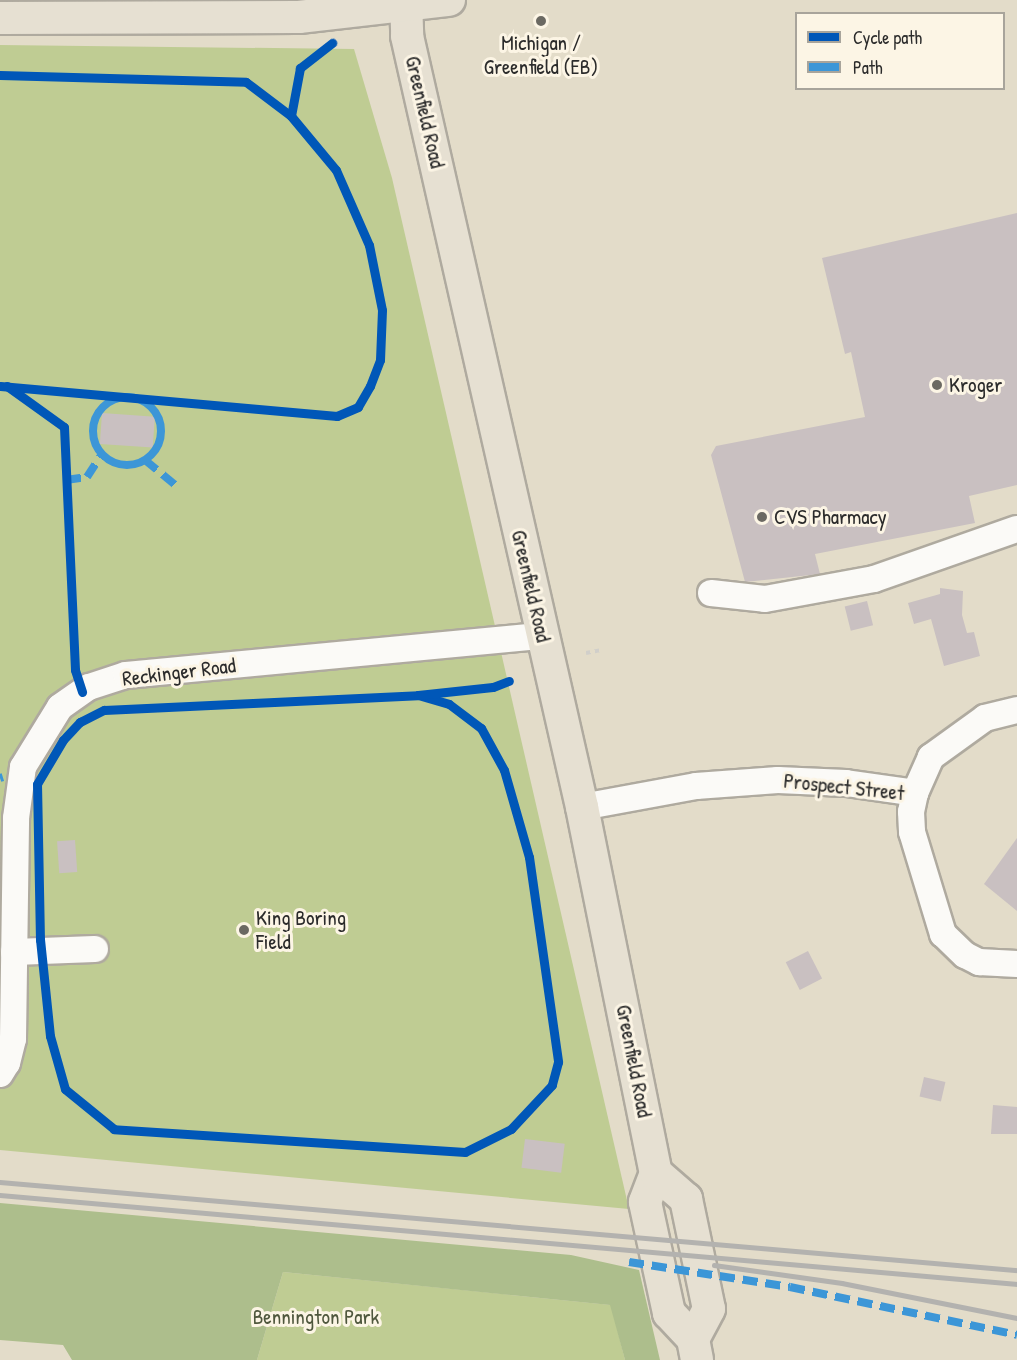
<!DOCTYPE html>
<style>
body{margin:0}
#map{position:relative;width:1017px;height:1360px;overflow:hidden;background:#e3dcc9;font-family:"Patrick Hand",sans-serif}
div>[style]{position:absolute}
.green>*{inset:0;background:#bfcc93}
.forest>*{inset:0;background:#adbe8c}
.building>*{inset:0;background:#c9c0c1;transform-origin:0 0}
.path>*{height:4px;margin-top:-2px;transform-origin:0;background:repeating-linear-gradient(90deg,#d1cfca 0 4.5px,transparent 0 9px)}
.roads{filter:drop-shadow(2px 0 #afaa9f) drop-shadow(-2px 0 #afaa9f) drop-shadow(0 2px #afaa9f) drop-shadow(0 -2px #afaa9f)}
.minor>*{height:26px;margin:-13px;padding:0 13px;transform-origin:13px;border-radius:13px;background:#fbfaf7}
.major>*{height:32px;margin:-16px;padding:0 16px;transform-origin:16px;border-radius:16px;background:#e6e0d2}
.rail>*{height:4.5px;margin:-2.25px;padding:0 2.25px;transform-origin:2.25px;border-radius:2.25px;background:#b3b2af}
.quiet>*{height:8px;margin-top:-4px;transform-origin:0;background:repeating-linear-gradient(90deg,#3c96d7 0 15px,transparent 0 23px)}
.quiet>.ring{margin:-4px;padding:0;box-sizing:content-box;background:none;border:8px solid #3c96d7;border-radius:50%}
.cycleway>*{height:9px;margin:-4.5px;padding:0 4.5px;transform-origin:4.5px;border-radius:4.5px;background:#0057b8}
.dots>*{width:16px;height:16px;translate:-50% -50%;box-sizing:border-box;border:3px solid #fcf5e5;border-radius:50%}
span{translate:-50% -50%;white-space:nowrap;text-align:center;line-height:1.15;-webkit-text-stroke:6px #fcf5e5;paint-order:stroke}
.poi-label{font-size:21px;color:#2b2b2b}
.left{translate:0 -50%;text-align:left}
.street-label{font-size:21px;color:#2b2b2b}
.park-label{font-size:21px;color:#4f573d}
.legend{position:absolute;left:795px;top:12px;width:210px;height:78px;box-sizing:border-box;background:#fcf5e5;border:2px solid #a8a49b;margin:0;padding:8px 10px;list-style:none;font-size:18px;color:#2b2b2b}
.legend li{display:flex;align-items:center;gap:12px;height:30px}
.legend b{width:30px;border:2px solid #a8a49b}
</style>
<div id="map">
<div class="green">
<i style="clip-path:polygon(0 45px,354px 49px,392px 178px,629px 1209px,0 1150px)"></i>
<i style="clip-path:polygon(283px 1272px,611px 1305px,625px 1360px,257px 1360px)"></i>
</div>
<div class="forest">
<i style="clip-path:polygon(0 1203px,571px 1255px,639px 1270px,660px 1360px,625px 1360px,610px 1305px,283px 1272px,257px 1360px,72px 1360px,63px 1345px,0 1340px)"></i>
</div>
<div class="building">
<i style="clip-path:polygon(1017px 213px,1017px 485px,969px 496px,975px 523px,815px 554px,820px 574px,745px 582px,711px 455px,716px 446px,865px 417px,851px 352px,845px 354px,822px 258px)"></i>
<i style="left:102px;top:413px;width:53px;height:31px;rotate:4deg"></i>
<i style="clip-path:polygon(940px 588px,963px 591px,962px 615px,967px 633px,974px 632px,980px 656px,944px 666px,931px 619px,914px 624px,908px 603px,940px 594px)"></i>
<i style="left:867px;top:601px;width:25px;height:23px;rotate:76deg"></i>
<i style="clip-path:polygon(1017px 838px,1017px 911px,984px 884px)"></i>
<i style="left:75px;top:840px;width:32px;height:18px;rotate:86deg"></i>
<i style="left:808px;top:951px;width:31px;height:25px;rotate:63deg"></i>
<i style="left:924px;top:1077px;width:22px;height:20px;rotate:13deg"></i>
<i style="clip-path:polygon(993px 1105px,1017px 1107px,1017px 1134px,991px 1134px)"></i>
<i style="left:525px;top:1139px;width:40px;height:29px;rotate:7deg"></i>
</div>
<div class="path">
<i style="left:586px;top:653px;width:15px;rotate:-11deg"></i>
</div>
<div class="roads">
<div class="minor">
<i style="left:711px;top:593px;width:54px;rotate:6.3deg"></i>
<i style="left:765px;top:599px;width:111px;rotate:-10.4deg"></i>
<i style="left:874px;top:579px;width:151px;rotate:-19.3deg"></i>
<i style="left:1017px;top:710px;width:33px;rotate:166deg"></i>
<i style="left:985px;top:718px;width:67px;rotate:144.2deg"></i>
<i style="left:931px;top:757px;width:39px;rotate:114deg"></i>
<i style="left:915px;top:793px;width:19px;rotate:102deg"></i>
<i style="left:911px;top:812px;width:20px;rotate:87deg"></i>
<i style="left:912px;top:832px;width:107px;rotate:73.1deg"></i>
<i style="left:943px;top:934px;width:30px;rotate:44deg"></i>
<i style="left:965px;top:955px;width:16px;rotate:27deg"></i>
<i style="left:979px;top:962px;width:38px;rotate:3deg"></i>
<i style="left:582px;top:807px;width:116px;rotate:-10.4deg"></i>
<i style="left:696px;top:786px;width:82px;rotate:-4.2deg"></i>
<i style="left:778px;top:780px;width:68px;rotate:2.5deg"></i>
<i style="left:846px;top:783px;width:70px;rotate:8.2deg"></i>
<i style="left:14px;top:952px;width:81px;rotate:-2.1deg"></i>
<i style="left:0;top:1074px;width:13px;rotate:-58deg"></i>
<i style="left:7px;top:1063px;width:25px;rotate:-76deg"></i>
<i style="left:13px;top:1039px;width:221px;rotate:-89.2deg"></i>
<i style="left:16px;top:818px;width:51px;rotate:-82.2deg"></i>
<i style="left:23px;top:767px;width:70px;rotate:-58.3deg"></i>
<i style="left:60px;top:707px;width:35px;rotate:-35deg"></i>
<i style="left:89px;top:687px;width:39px;rotate:-18deg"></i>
<i style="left:126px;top:675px;width:418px;rotate:-5.4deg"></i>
</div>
<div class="major">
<i style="left:406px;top:0;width:36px;rotate:88deg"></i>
<i style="left:407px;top:36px;width:791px;rotate:77.21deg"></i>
<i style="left:582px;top:807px;width:373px;rotate:78.6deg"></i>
<i style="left:656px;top:1173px;width:31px;rotate:111deg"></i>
<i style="left:645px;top:1202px;width:114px;rotate:77.8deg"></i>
<i style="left:669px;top:1313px;width:35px;rotate:47deg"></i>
<i style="left:693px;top:1339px;width:21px;rotate:79deg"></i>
<i style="left:0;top:18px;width:299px;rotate:-0.2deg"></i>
<i style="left:299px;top:17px;width:151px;rotate:-6.5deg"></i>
<i style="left:656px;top:1173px;width:40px;rotate:41deg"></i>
<i style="left:686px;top:1199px;width:112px;rotate:78.2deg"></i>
<i style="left:709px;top:1309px;width:34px;rotate:118deg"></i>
</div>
</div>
<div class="rail">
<i style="left:0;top:1182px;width:1021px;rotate:4.95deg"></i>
<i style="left:0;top:1195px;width:1021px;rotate:5deg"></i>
<i style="left:714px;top:1265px;width:129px;rotate:8deg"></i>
<i style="left:842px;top:1283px;width:178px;rotate:11.3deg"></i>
</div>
<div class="quiet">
<i class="ring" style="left:93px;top:397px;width:60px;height:60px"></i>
<i style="left:145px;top:460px;width:44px;rotate:39.5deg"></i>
<i style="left:66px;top:480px;width:21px;rotate:-8deg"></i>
<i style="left:87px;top:477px;width:27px;rotate:-57deg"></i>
<i style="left:0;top:778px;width:3px;rotate:-18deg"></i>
<i style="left:629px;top:1262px;width:163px;rotate:8.8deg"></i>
<i style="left:790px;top:1287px;width:232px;rotate:11.9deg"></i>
</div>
<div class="cycleway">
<i style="left:0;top:75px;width:246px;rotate:1.6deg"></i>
<i style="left:246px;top:82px;width:56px;rotate:37.1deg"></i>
<i style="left:291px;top:116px;width:70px;rotate:50.2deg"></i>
<i style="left:336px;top:170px;width:82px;rotate:66.3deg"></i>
<i style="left:369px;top:245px;width:66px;rotate:78.7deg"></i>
<i style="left:382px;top:310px;width:50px;rotate:92.3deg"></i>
<i style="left:380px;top:360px;width:28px;rotate:111deg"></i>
<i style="left:370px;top:386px;width:24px;rotate:120deg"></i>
<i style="left:358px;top:407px;width:23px;rotate:157deg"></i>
<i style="left:337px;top:416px;width:338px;rotate:-174.9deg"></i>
<i style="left:291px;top:116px;width:49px;rotate:-79.4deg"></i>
<i style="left:300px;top:68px;width:41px;rotate:-38deg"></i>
<i style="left:7px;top:386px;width:70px;rotate:35.7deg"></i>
<i style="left:64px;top:427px;width:243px;rotate:87.4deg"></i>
<i style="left:75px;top:670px;width:23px;rotate:72deg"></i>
<i style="left:418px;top:695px;width:32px;rotate:16deg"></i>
<i style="left:449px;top:704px;width:40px;rotate:37deg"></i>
<i style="left:481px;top:728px;width:48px;rotate:61.3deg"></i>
<i style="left:504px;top:770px;width:91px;rotate:74deg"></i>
<i style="left:529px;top:857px;width:207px;rotate:81.9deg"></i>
<i style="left:558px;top:1062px;width:24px;rotate:105deg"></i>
<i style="left:552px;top:1085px;width:60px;rotate:133deg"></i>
<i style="left:511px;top:1129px;width:51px;rotate:153.4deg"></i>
<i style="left:465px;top:1152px;width:352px;rotate:-176.3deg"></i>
<i style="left:114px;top:1129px;width:63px;rotate:-140.8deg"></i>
<i style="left:65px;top:1089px;width:55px;rotate:-105.8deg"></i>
<i style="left:50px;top:1036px;width:97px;rotate:-95.9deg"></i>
<i style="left:40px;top:940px;width:156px;rotate:-91.1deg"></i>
<i style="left:37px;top:784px;width:51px;rotate:-59.4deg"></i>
<i style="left:63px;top:740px;width:25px;rotate:-47deg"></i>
<i style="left:80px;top:722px;width:27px;rotate:-27deg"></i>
<i style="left:104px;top:710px;width:314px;rotate:-2.7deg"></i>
<i style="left:418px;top:695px;width:75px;rotate:-6.1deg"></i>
<i style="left:493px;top:687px;width:17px;rotate:-21deg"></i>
</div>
<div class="dots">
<i style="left:541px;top:21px;background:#6b6962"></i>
<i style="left:937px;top:385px;background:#6b6962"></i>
<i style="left:762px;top:517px;background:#6b6962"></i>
<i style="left:244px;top:930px;background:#6b6962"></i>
</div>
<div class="poi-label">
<span style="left:541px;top:55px">Michigan /<br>Greenfield (EB)</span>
<span class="left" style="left:949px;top:385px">Kroger</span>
<span class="left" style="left:774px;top:517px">CVS Pharmacy</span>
<span class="left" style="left:256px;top:930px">King Boring<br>Field</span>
</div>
<div class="street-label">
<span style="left:425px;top:112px;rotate:77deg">Greenfield Road</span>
<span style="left:531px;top:586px;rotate:77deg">Greenfield Road</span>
<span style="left:179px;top:672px;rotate:-7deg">Reckinger Road</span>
<span style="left:844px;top:787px;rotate:6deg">Prospect Street</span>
<span style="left:634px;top:1061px;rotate:79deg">Greenfield Road</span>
</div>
<div class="park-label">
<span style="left:316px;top:1317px">Bennington Park</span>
</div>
<ul class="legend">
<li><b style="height:8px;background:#0057b8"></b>Cycle path</li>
<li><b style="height:8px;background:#3c96d7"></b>Path</li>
</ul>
</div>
